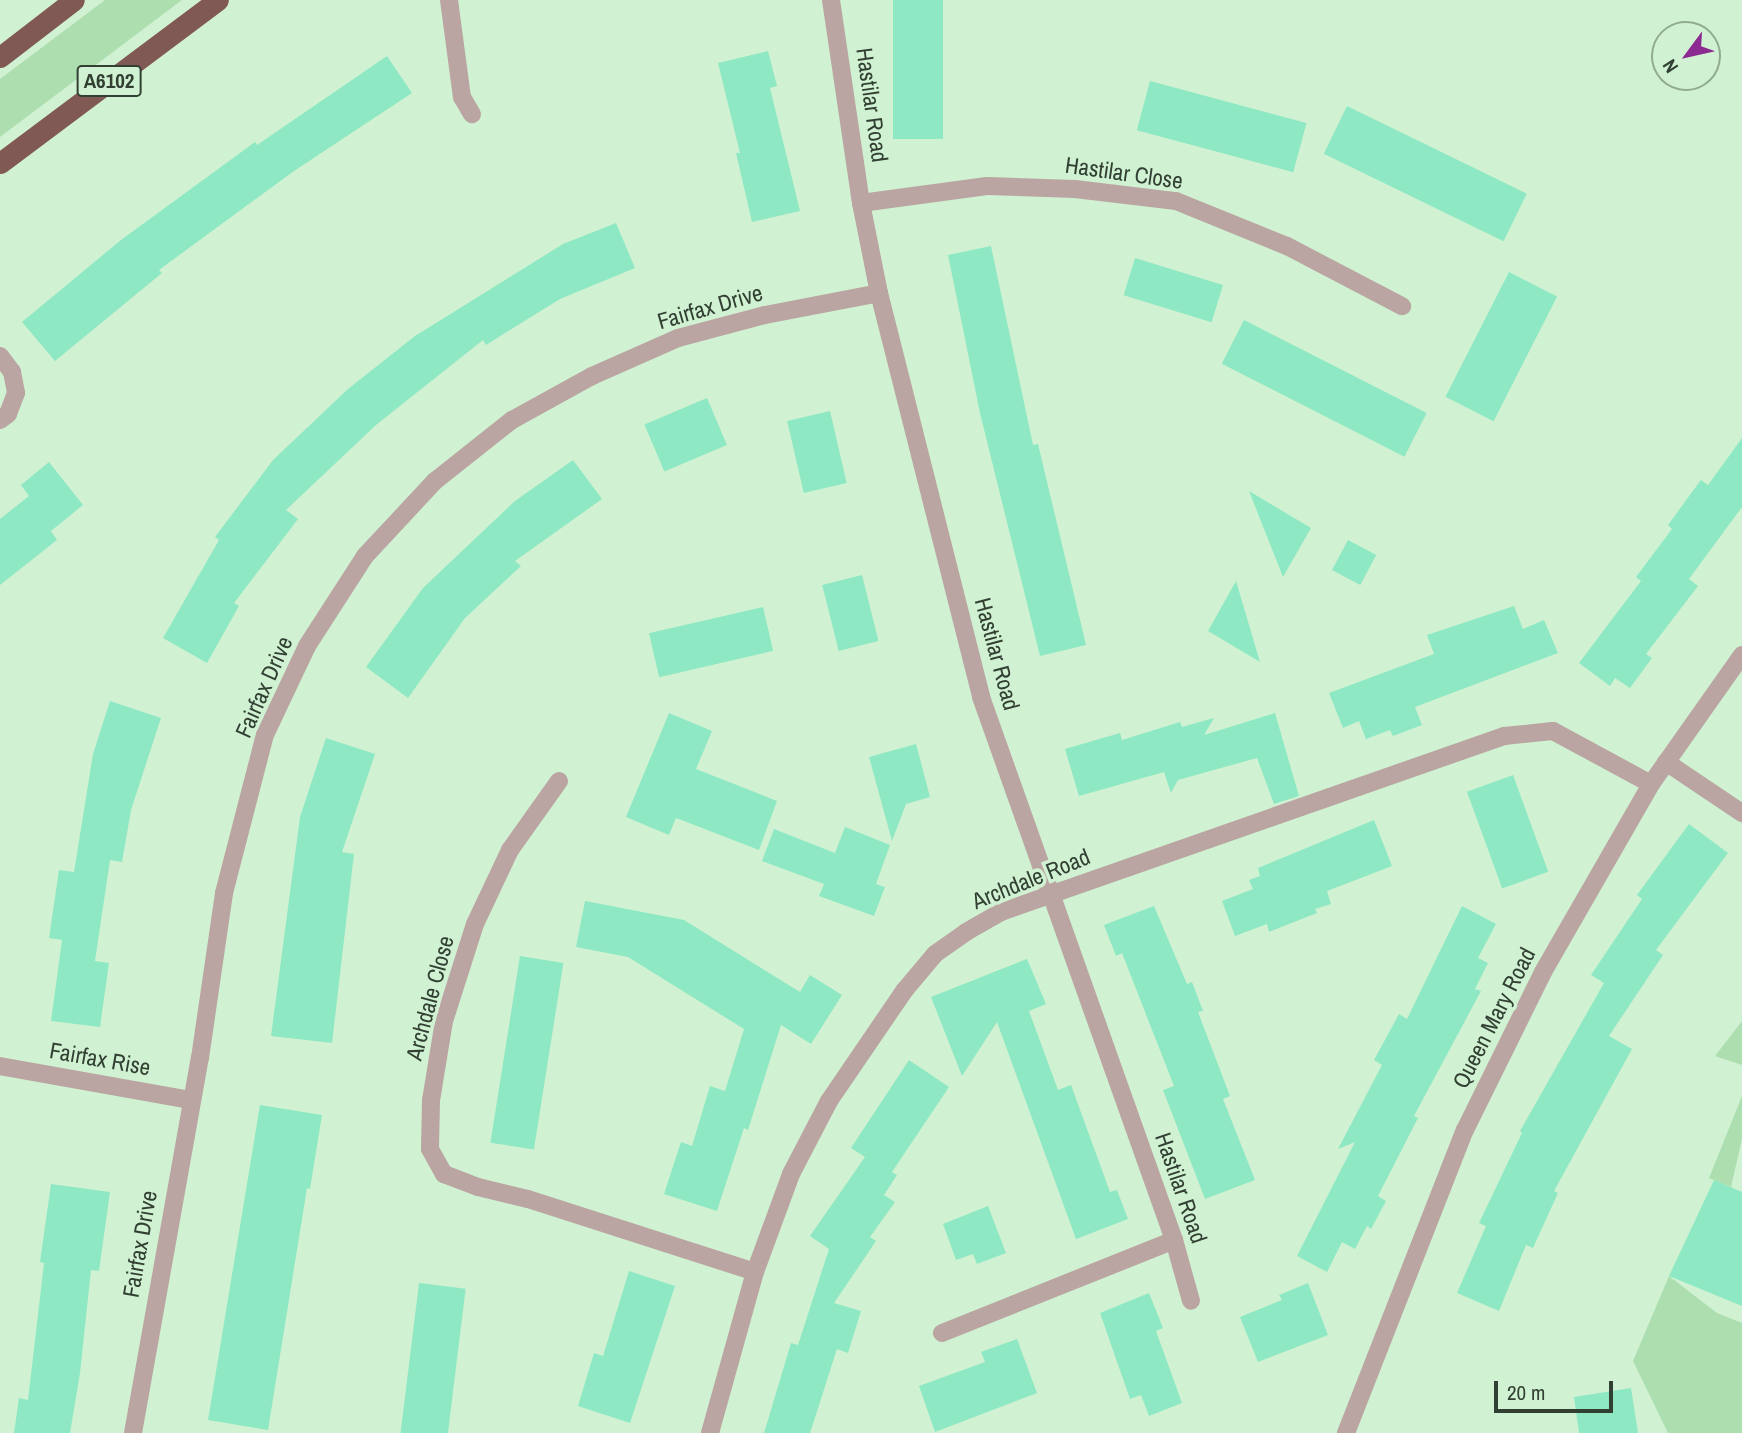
<!DOCTYPE html>
<style>
body{margin:0}
#map{position:relative;width:1742px;height:1433px;overflow:hidden;background:#d1f2d2;font-family:"Archivo Narrow",sans-serif}
div>[style]{position:absolute}
.green>*{inset:0;background:#acdeaf}
.building>*{inset:0;background:#8ee8c3;transform-origin:0 0}
.street>*{height:18px;margin:-9px;padding:0 9px;transform-origin:9px;border-radius:9px;background:#baa5a2}
.highway>*{height:21px;margin:-10.5px;padding:0 10.5px;transform-origin:10.5px;border-radius:10.5px;background:#815954}
span{translate:-50% -50%;white-space:nowrap;text-align:center;line-height:1.15;-webkit-text-stroke:7px #d1f2d2;paint-order:stroke}
.shield-label span{padding:2px 5px;background:#d1f2d2;border:2px solid;border-radius:5px;-webkit-text-stroke-width:0}
.shield-label{font-size:21px;color:#324033;font-weight:700}
.street-label{font-size:23px;color:#324033}
.north{position:absolute;left:1651px;top:21px;width:70px;height:70px;box-sizing:border-box;background:#d1f2d2;border:2px solid #91ab92;border-radius:50%;rotate:237deg;font-size:19px;font-weight:700;line-height:28px;text-align:center;color:#324033}
.north::after{content:'';display:block;margin:auto;width:24px;height:32px;background:#8d2a91;clip-path:polygon(50% 0,100% 100%,50% 72%,0 100%)}
.scale{position:absolute;left:1494px;top:1381px;width:119px;height:32px;box-sizing:border-box;border:4px solid #324033;border-top:0;padding-left:9px;font-size:21px;line-height:24px;white-space:nowrap;color:#324033;-webkit-text-stroke:5px #d1f2d2;paint-order:stroke}
</style>
<div id="map">
<div class="green">
<i style="clip-path:polygon(105px 0,182px 0,0 137px,0 79px)"></i>
<i style="clip-path:polygon(1742px 1021px,1742px 1065px,1715px 1056px)"></i>
<i style="clip-path:polygon(1742px 1096px,1742px 1139px,1731px 1187px,1709px 1178px)"></i>
<i style="clip-path:polygon(1669px 1276px,1717px 1313px,1742px 1323px,1742px 1433px,1668px 1433px,1633px 1361px)"></i>
</div>
<div class="building">
<i style="left:893px;top:0;width:50px;height:139px"></i>
<i style="clip-path:polygon(768px 51px,777px 86px,770px 88px,800px 211px,752px 222px,736px 153px,740px 153px,718px 63px)"></i>
<i style="clip-path:polygon(387px 56px,412px 93px,294px 171px,159px 270px,162px 273px,55px 361px,22px 322px,121px 240px,255px 142px,257px 145px)"></i>
<i style="left:1150px;top:81px;width:162px;height:51px;rotate:15deg"></i>
<i style="left:1347px;top:106px;width:200px;height:53px;rotate:26deg"></i>
<i style="clip-path:polygon(616px 223px,635px 268px,560px 299px,486px 345px,483px 340px,376px 425px,286px 510px,298px 519px,234px 603px,239px 606px,207px 663px,163px 638px,219px 540px,215px 537px,273px 460px,348px 389px,415px 336px,563px 244px)"></i>
<i style="clip-path:polygon(991px 246px,1033px 445px,1038px 444px,1086px 645px,1040px 656px,980px 413px,948px 255px)"></i>
<i style="left:1135px;top:258px;width:92px;height:39px;rotate:17deg"></i>
<i style="left:1509px;top:272px;width:54px;height:140px;rotate:27deg"></i>
<i style="left:1244px;top:320px;width:205px;height:49px;rotate:27deg"></i>
<i style="left:707px;top:398px;width:51px;height:68px;rotate:67deg"></i>
<i style="left:830px;top:411px;width:74px;height:44px;rotate:77deg"></i>
<i style="clip-path:polygon(1742px 438px,1742px 507px,1689px 579px,1698px 586px,1646px 654px,1652px 658px,1630px 688px,1615px 678px,1610px 686px,1579px 663px,1641px 581px,1636px 577px,1672px 529px,1668px 525px,1684px 503px,1701px 480px,1708px 485px)"></i>
<i style="clip-path:polygon(573px 460px,602px 499px,515px 561px,521px 566px,465px 618px,408px 698px,366px 667px,423px 588px,515px 501px)"></i>
<i style="clip-path:polygon(49px 462px,83px 505px,51px 531px,57px 540px,0 585px,0 519px,29px 496px,21px 485px)"></i>
<i style="clip-path:polygon(1249px 491px,1311px 528px,1283px 577px)"></i>
<i style="left:1348px;top:540px;width:32px;height:34px;rotate:28deg"></i>
<i style="left:862px;top:575px;width:68px;height:41px;rotate:76deg"></i>
<i style="clip-path:polygon(1236px 581px,1260px 662px,1208px 631px)"></i>
<i style="clip-path:polygon(1514px 606px,1523px 629px,1544px 620px,1558px 653px,1415px 707px,1422px 725px,1393px 736px,1390px 730px,1366px 739px,1359px 721px,1343px 728px,1329px 693px,1434px 654px,1427px 635px)"></i>
<i style="left:763px;top:607px;width:45px;height:117px;rotate:77deg"></i>
<i style="clip-path:polygon(110px 701px,161px 718px,131px 810px,122px 862px,110px 860px,95px 961px,109px 963px,100px 1027px,51px 1021px,62px 940px,49px 938px,59px 870px,74px 872px,93px 754px)"></i>
<i style="clip-path:polygon(669px 713px,712px 731px,696px 769px,777px 801px,759px 850px,676px 818px,669px 835px,626px 817px)"></i>
<i style="clip-path:polygon(1275px 713px,1299px 796px,1274px 804px,1257px 758px,1178px 780px,1171px 793px,1164px 772px,1079px 796px,1065px 749px,1120px 733px,1122px 740px,1180px 722px,1182px 727px,1214px 718px,1204px 735px)"></i>
<i style="clip-path:polygon(326px 738px,375px 754px,342px 852px,354px 854px,332px 1043px,271px 1036px,300px 817px)"></i>
<i style="clip-path:polygon(916px 744px,930px 797px,906px 804px,892px 841px,869px 757px)"></i>
<i style="left:1513px;top:775px;width:103px;height:49px;rotate:70deg"></i>
<i style="clip-path:polygon(1374px 820px,1392px 866px,1327px 891px,1331px 904px,1315px 909px,1317px 913px,1269px 932px,1267px 924px,1235px 936px,1222px 901px,1253px 889px,1249px 880px,1260px 876px,1258px 868px)"></i>
<i style="clip-path:polygon(1689px 824px,1728px 853px,1656px 950px,1663px 955px,1609px 1036px,1632px 1049px,1554px 1191px,1558px 1193px,1533px 1248px,1526px 1245px,1499px 1311px,1457px 1293px,1486px 1226px,1479px 1223px,1522px 1133px,1520px 1131px,1604px 983px,1591px 975px,1642px 899px,1637px 895px)"></i>
<i style="clip-path:polygon(845px 827px,890px 845px,876px 884px,885px 887px,874px 916px,819px 896px,824px 884px,762px 861px,774px 829px,835px 853px)"></i>
<i style="clip-path:polygon(585px 901px,684px 920px,800px 992px,810px 975px,842px 995px,811px 1044px,781px 1025px,748px 1130px,744px 1128px,717px 1211px,664px 1194px,681px 1142px,692px 1146px,710px 1086px,725px 1091px,744px 1029px,628px 957px,576px 947px)"></i>
<i style="clip-path:polygon(1154px 906px,1187px 984px,1192px 982px,1203px 1011px,1198px 1012px,1230px 1096px,1223px 1099px,1255px 1180px,1205px 1199px,1163px 1090px,1174px 1086px,1122px 953px,1116px 956px,1104px 925px)"></i>
<i style="clip-path:polygon(1462px 906px,1496px 924px,1478px 958px,1488px 963px,1475px 989px,1481px 991px,1414px 1116px,1418px 1118px,1378px 1196px,1386px 1201px,1371px 1229px,1367px 1226px,1355px 1249px,1342px 1242px,1327px 1272px,1297px 1256px,1355px 1142px,1338px 1149px,1382px 1065px,1374px 1060px,1399px 1014px,1407px 1019px)"></i>
<i style="left:520px;top:956px;width:44px;height:189px;rotate:9deg"></i>
<i style="clip-path:polygon(1027px 959px,1046px 1004px,1029px 1011px,1058px 1090px,1071px 1085px,1110px 1192px,1117px 1190px,1128px 1219px,1076px 1239px,997px 1022px,962px 1076px,931px 997px)"></i>
<i style="clip-path:polygon(909px 1060px,949px 1087px,892px 1172px,897px 1175px,884px 1195px,895px 1202px,870px 1237px,876px 1241px,834px 1303px,861px 1311px,848px 1353px,837px 1349px,810px 1433px,764px 1433px,791px 1343px,798px 1345px,829px 1249px,810px 1236px,865px 1157px,851px 1148px)"></i>
<i style="clip-path:polygon(260px 1105px,322px 1115px,310px 1189px,307px 1188px,268px 1430px,208px 1420px)"></i>
<i style="clip-path:polygon(1714px 1180px,1742px 1192px,1742px 1306px,1669px 1276px)"></i>
<i style="clip-path:polygon(51px 1184px,110px 1192px,99px 1271px,91px 1270px,80px 1373px,70px 1433px,14px 1433px,19px 1398px,28px 1400px,44px 1263px,40px 1262px)"></i>
<i style="clip-path:polygon(988px 1206px,1006px 1253px,977px 1264px,973px 1254px,956px 1260px,943px 1224px)"></i>
<i style="clip-path:polygon(629px 1271px,675px 1286px,630px 1423px,578px 1406px,594px 1353px,603px 1356px)"></i>
<i style="left:419px;top:1283px;width:47px;height:151px;rotate:7deg"></i>
<i style="clip-path:polygon(1308px 1283px,1328px 1335px,1258px 1362px,1240px 1317px,1282px 1300px,1279px 1295px)"></i>
<i style="clip-path:polygon(1149px 1293px,1163px 1328px,1156px 1331px,1182px 1403px,1149px 1416px,1141px 1395px,1130px 1399px,1100px 1313px)"></i>
<i style="clip-path:polygon(1017px 1339px,1037px 1393px,935px 1432px,919px 1386px,985px 1362px,981px 1352px)"></i>
<i style="clip-path:polygon(1631px 1388px,1638px 1433px,1579px 1433px,1574px 1397px)"></i>
</div>
<div class="street">
<i style="left:449px;top:0;width:98px;rotate:82.4deg"></i>
<i style="left:462px;top:97px;width:20px;rotate:60deg"></i>
<i style="left:831px;top:0;width:205px;rotate:81.6deg"></i>
<i style="left:861px;top:203px;width:92px;rotate:78.7deg"></i>
<i style="left:879px;top:293px;width:417px;rotate:75.8deg"></i>
<i style="left:981px;top:697px;width:576px;rotate:70.43deg"></i>
<i style="left:1174px;top:1240px;width:63px;rotate:74.4deg"></i>
<i style="left:861px;top:203px;width:127px;rotate:-7.7deg"></i>
<i style="left:987px;top:186px;width:88px;rotate:2deg"></i>
<i style="left:1075px;top:189px;width:102px;rotate:6.8deg"></i>
<i style="left:1176px;top:201px;width:120px;rotate:22.1deg"></i>
<i style="left:1287px;top:246px;width:130px;rotate:27.6deg"></i>
<i style="left:0;top:356px;width:20px;rotate:53deg"></i>
<i style="left:12px;top:372px;width:21px;rotate:79deg"></i>
<i style="left:16px;top:393px;width:22px;rotate:111deg"></i>
<i style="left:8px;top:414px;width:10px;rotate:143deg"></i>
<i style="left:1666px;top:762px;width:92px;rotate:33.9deg"></i>
<i style="left:559px;top:781px;width:85px;rotate:125.4deg"></i>
<i style="left:510px;top:850px;width:82px;rotate:115.3deg"></i>
<i style="left:475px;top:924px;width:102px;rotate:107.7deg"></i>
<i style="left:444px;top:1021px;width:80px;rotate:99.3deg"></i>
<i style="left:431px;top:1100px;width:49px;rotate:91.2deg"></i>
<i style="left:430px;top:1149px;width:29px;rotate:61deg"></i>
<i style="left:444px;top:1174px;width:36px;rotate:21deg"></i>
<i style="left:478px;top:1187px;width:51px;rotate:13.5deg"></i>
<i style="left:528px;top:1199px;width:238px;rotate:17.8deg"></i>
<i style="left:0;top:1066px;width:194px;rotate:10.1deg"></i>
<i style="left:942px;top:1333px;width:250px;rotate:-21.8deg"></i>
<i style="left:133px;top:1433px;width:381px;rotate:-79.9deg"></i>
<i style="left:200px;top:1058px;width:167px;rotate:-81.7deg"></i>
<i style="left:224px;top:893px;width:163px;rotate:-75.5deg"></i>
<i style="left:265px;top:735px;width:98px;rotate:-64.7deg"></i>
<i style="left:307px;top:646px;width:107px;rotate:-57.2deg"></i>
<i style="left:365px;top:556px;width:103px;rotate:-47deg"></i>
<i style="left:435px;top:481px;width:98px;rotate:-38.4deg"></i>
<i style="left:512px;top:420px;width:91px;rotate:-28.8deg"></i>
<i style="left:592px;top:376px;width:94px;rotate:-23.8deg"></i>
<i style="left:678px;top:338px;width:90px;rotate:-14.8deg"></i>
<i style="left:765px;top:315px;width:116px;rotate:-10.9deg"></i>
<i style="left:710px;top:1433px;width:167px;rotate:-74.4deg"></i>
<i style="left:755px;top:1272px;width:104px;rotate:-69.8deg"></i>
<i style="left:791px;top:1174px;width:82px;rotate:-62.5deg"></i>
<i style="left:829px;top:1101px;width:133px;rotate:-55.7deg"></i>
<i style="left:904px;top:991px;width:48px;rotate:-50deg"></i>
<i style="left:935px;top:954px;width:38px;rotate:-35deg"></i>
<i style="left:966px;top:932px;width:40px;rotate:-29.7deg"></i>
<i style="left:1001px;top:912px;width:533px;rotate:-19.28deg"></i>
<i style="left:1504px;top:736px;width:49px;rotate:-5.8deg"></i>
<i style="left:1553px;top:731px;width:111px;rotate:28.4deg"></i>
<i style="left:1346px;top:1433px;width:326px;rotate:-68.6deg"></i>
<i style="left:1465px;top:1130px;width:176px;rotate:-63.7deg"></i>
<i style="left:1543px;top:972px;width:217px;rotate:-60.1deg"></i>
<i style="left:1651px;top:784px;width:158px;rotate:-54.8deg"></i>
</div>
<div class="highway">
<i style="left:0;top:57px;width:93px;rotate:-37.6deg"></i>
<i style="left:0;top:163px;width:272px;rotate:-36.8deg"></i>
</div>
<div class="shield-label">
<span style="left:109px;top:81px">A6102</span>
</div>
<div class="street-label">
<span style="left:872px;top:105px;rotate:82deg">Hastilar Road</span>
<span style="left:1124px;top:173px;rotate:8deg">Hastilar Close</span>
<span style="left:710px;top:307px;rotate:-16deg">Fairfax Drive</span>
<span style="left:997px;top:654px;rotate:75deg">Hastilar Road</span>
<span style="left:264px;top:687px;rotate:-66deg">Fairfax Drive</span>
<span style="left:1031px;top:879px;rotate:-22deg">Archdale Road</span>
<span style="left:430px;top:998px;rotate:-75deg">Archdale Close</span>
<span style="left:1494px;top:1018px;rotate:-63deg">Queen Mary Road</span>
<span style="left:100px;top:1059px;rotate:10deg">Fairfax Rise</span>
<span style="left:1181px;top:1188px;rotate:71deg">Hastilar Road</span>
<span style="left:140px;top:1244px;rotate:-80deg">Fairfax Drive</span>
</div>
<div class="north">N</div>
<div class="scale">20 m</div>
</div>
